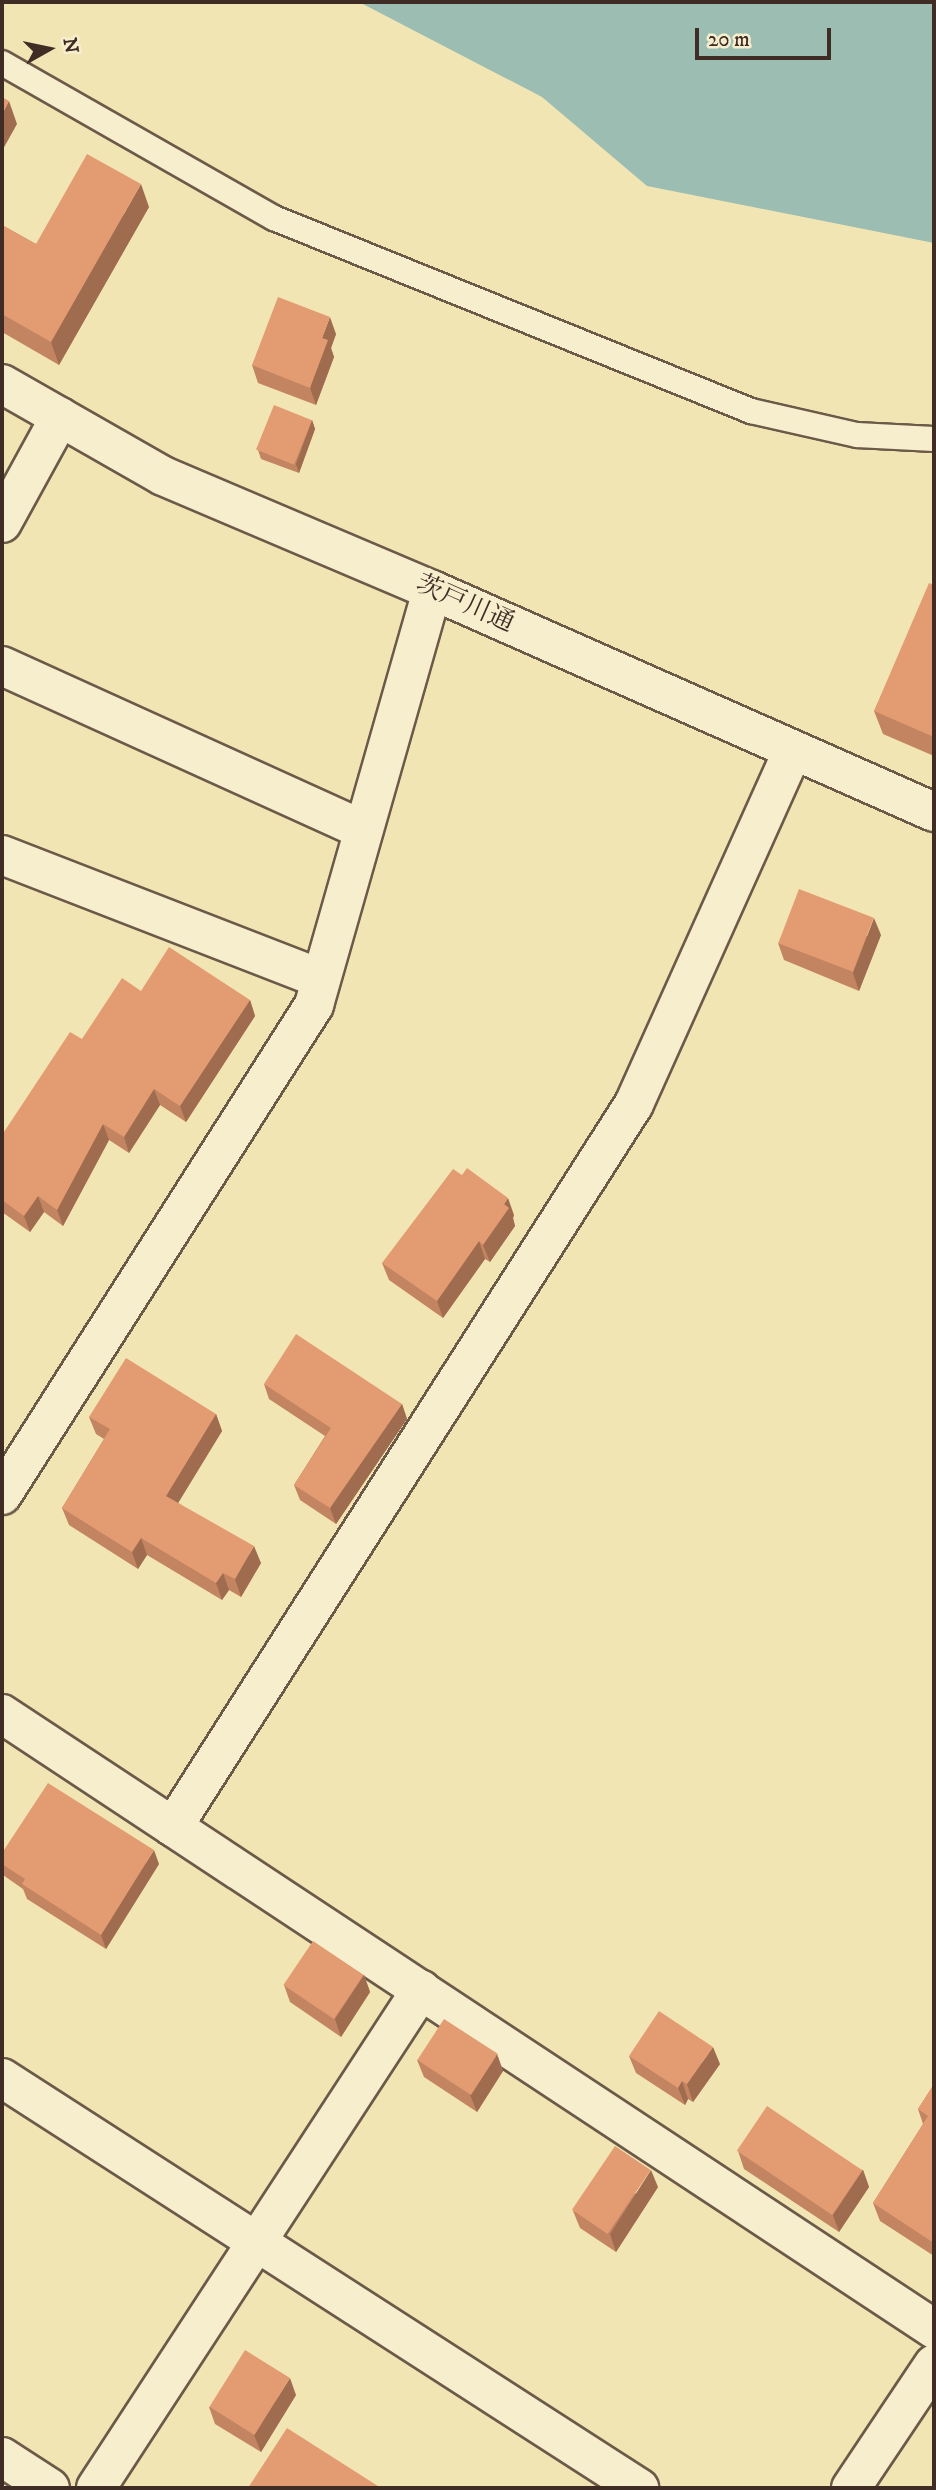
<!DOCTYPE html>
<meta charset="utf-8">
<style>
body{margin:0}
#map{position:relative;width:936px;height:2490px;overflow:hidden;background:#f2e5b4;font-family:"IM FELL DW Pica","Noto Serif JP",serif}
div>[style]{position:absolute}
.water>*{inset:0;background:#9cbeb2}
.roads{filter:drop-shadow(2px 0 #6c5a49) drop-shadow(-2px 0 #6c5a49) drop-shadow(0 2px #6c5a49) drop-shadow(0 -2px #6c5a49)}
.lane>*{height:24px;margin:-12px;padding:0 12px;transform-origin:12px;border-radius:12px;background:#f7eece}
.street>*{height:38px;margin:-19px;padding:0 19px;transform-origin:19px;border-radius:19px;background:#f7eece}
.secondary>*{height:38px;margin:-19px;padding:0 19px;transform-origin:19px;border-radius:19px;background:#f7eece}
.wall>*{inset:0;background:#c38561}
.shaded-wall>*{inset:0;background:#9f6c4f}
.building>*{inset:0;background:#e39b71;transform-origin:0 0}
span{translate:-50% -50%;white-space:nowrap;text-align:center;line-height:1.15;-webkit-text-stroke:7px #f7eece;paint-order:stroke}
.street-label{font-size:26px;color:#3f2c25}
.frame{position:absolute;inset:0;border:4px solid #3f2c25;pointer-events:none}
.north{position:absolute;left:14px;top:14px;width:70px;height:70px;-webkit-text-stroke:5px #f7eece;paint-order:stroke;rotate:81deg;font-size:19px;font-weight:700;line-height:28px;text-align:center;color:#3f2c25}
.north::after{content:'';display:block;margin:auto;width:24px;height:32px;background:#3f2c25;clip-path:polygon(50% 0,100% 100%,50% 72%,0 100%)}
.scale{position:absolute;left:695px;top:28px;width:136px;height:32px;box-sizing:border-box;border:4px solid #3f2c25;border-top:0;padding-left:9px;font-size:21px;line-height:24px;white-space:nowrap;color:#3f2c25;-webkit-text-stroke:5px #f7eece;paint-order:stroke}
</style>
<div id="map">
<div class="water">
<i style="clip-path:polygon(359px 2px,934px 2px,934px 243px,647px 186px,542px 97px)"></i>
</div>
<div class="roads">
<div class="lane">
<i style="left:2px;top:63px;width:313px;rotate:29.7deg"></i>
<i style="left:274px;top:218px;width:515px;rotate:22.03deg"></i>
<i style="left:751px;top:411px;width:109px;rotate:12.8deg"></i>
<i style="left:857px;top:435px;width:77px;rotate:3deg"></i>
</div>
<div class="street">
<i style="left:2px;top:523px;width:121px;rotate:-61.3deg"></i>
<i style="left:2px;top:666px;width:397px;rotate:24.4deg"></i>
<i style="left:2px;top:855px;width:342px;rotate:21.2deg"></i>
<i style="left:2px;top:1495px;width:581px;rotate:-57.51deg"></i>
<i style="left:314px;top:1005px;width:431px;rotate:-74.1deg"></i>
<i style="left:2px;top:1714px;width:1117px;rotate:33.42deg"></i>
<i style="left:173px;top:1827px;width:857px;rotate:-57.48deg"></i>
<i style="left:634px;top:1104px;width:388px;rotate:-65.8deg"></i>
<i style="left:2px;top:2078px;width:758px;rotate:32.77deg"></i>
<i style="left:96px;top:2488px;width:595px;rotate:-56.87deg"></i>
<i style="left:851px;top:2488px;width:149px;rotate:-56.2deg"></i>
</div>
<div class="secondary">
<i style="left:2px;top:384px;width:185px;rotate:29.7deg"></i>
<i style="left:163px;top:476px;width:292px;rotate:23deg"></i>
<i style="left:432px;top:590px;width:549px;rotate:23.86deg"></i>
<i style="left:2px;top:2457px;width:57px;rotate:32.9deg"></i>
</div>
</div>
<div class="wall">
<i style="clip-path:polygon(149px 207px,59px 365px,2px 332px,2px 225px,36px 244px)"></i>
<i style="clip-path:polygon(336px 334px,331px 348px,334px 357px,316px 405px,258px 383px,252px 365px)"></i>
<i style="clip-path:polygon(312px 420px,315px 429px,299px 473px,261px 459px,258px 450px)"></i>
<i style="clip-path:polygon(934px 585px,934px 756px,883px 734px,874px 711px)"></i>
<i style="clip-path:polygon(881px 935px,859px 991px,784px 960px,778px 943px)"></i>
<i style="clip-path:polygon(141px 991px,250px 1000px,255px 1016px,186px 1122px,160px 1105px,129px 1153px,109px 1140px,63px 1226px,44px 1212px,30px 1232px,2px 1212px,2px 1135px,82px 1039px)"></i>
<i style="clip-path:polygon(514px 1215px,513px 1218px,515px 1226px,490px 1262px,485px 1259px,443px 1318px,389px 1280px,382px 1263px)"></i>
<i style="clip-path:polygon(264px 1384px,402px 1404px,407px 1419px,336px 1524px,300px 1500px,294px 1485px,325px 1436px,269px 1399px)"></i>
<i style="clip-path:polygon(216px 1414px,222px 1431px,178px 1503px,261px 1563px,241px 1597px,229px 1590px,222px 1600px,147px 1555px,138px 1569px,69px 1525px,62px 1508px,104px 1439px,96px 1434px,89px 1417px)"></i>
<i style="clip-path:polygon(2px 1853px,159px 1864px,106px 1949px,27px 1899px,23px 1889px,3px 1875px)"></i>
<i style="clip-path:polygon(364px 1975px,370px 1992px,341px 2037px,290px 2002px,284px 1985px)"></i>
<i style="clip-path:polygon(497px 2054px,503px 2071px,477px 2112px,424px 2077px,417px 2060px)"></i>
<i style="clip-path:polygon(629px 2056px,720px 2064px,693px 2102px,688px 2099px,685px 2105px,636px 2073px)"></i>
<i style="clip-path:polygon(934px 2084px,934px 2256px,880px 2221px,873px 2203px,923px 2124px,918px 2109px)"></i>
<i style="clip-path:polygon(738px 2151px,863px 2170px,869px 2187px,839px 2232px,744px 2169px)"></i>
<i style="clip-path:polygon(658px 2187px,616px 2252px,580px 2228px,573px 2211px)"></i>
<i style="clip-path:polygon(296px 2395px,261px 2452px,215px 2424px,209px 2407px)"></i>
</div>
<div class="shaded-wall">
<i style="clip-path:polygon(9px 101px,17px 124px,2px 151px,2px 114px)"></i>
<i style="clip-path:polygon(141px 184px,149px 207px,59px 365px,51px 342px)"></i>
<i style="clip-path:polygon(330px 317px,336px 334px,331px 348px,334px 357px,316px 405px,310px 388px,322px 338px)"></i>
<i style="clip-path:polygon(312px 420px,315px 429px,299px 473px,296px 464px)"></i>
<i style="clip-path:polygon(874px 918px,881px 935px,859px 991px,853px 973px)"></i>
<i style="clip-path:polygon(250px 1000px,255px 1016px,186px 1122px,180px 1106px)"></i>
<i style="clip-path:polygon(154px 1089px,160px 1105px,129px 1153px,124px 1137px)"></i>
<i style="clip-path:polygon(103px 1124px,109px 1140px,63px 1226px,57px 1210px)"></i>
<i style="clip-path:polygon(38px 1196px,44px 1212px,30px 1232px,24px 1216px)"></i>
<i style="clip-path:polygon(508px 1198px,514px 1215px,513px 1218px,515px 1226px,490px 1262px,483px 1245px,504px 1204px)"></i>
<i style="clip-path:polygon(479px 1241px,485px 1259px,443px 1318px,437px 1301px)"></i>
<i style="clip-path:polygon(402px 1404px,407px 1419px,336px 1524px,330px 1508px)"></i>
<i style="clip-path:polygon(216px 1414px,222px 1431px,172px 1513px,166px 1496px)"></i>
<i style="clip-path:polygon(141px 1538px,147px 1555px,138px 1569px,132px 1552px)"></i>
<i style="clip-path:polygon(254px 1546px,261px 1563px,241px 1597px,235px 1579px)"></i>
<i style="clip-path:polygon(223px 1573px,229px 1590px,222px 1600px,216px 1583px)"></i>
<i style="clip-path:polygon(154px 1850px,159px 1864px,106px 1949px,101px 1935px)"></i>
<i style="clip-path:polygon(364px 1975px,370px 1992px,341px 2037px,335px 2019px)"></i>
<i style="clip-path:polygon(713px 2047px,720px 2064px,693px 2102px,687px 2084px)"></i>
<i style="clip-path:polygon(497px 2054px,503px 2071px,477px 2112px,470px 2095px)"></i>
<i style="clip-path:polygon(682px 2081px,688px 2099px,685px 2105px,678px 2088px)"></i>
<i style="clip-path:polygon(651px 2170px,658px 2187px,616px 2252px,610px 2234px)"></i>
<i style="clip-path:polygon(863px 2170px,869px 2187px,839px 2232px,833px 2215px)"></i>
<i style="clip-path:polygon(290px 2378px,296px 2395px,261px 2452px,254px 2435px)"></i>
</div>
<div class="building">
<i style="clip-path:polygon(2px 97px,9px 101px,2px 114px)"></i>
<i style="clip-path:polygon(87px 154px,141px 184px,51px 342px,2px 314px,2px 225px,36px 244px)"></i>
<i style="clip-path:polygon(278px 297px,330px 317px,322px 338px,328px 340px,310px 388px,252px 365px)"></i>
<i style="left:274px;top:405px;width:41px;height:48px;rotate:22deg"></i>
<i style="clip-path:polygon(929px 583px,934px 585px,934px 737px,874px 711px)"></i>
<i style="left:799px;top:889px;width:80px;height:58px;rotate:21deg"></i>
<i style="clip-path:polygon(169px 947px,250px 1000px,180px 1106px,154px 1089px,124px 1137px,103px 1124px,57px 1210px,38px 1196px,24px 1216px,2px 1200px,2px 1135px,70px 1032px,82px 1039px,122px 978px,141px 991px)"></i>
<i style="clip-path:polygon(467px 1168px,508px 1198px,504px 1204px,509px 1208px,483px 1245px,479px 1241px,437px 1301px,382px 1263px,453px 1169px,462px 1175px)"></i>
<i style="clip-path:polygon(296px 1334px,402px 1404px,330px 1508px,294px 1485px,331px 1428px,264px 1384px)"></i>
<i style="clip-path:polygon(126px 1358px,216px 1414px,166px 1496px,254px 1546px,235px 1579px,223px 1573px,216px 1583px,141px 1538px,132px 1552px,62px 1508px,110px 1429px,89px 1417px)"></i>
<i style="clip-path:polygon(48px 1783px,154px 1850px,101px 1935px,22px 1884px,25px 1879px,2px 1864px,2px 1853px)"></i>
<i style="left:313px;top:1941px;width:61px;height:53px;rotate:34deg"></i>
<i style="clip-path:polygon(659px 2011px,713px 2047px,687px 2084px,682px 2081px,678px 2088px,629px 2056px)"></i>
<i style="left:444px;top:2019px;width:64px;height:49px;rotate:33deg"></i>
<i style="clip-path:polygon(934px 2084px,934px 2243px,873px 2203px,928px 2116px,918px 2109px)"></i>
<i style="left:767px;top:2106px;width:115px;height:54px;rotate:34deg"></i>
<i style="left:615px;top:2146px;width:43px;height:77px;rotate:34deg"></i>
<i style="left:245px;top:2350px;width:53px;height:67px;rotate:32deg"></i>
<i style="clip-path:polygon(287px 2428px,381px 2488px,248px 2488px)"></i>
</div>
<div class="street-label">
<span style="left:465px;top:604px;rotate:24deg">茨戸川通</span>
</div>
<div class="frame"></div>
<div class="north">N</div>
<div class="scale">20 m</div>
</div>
